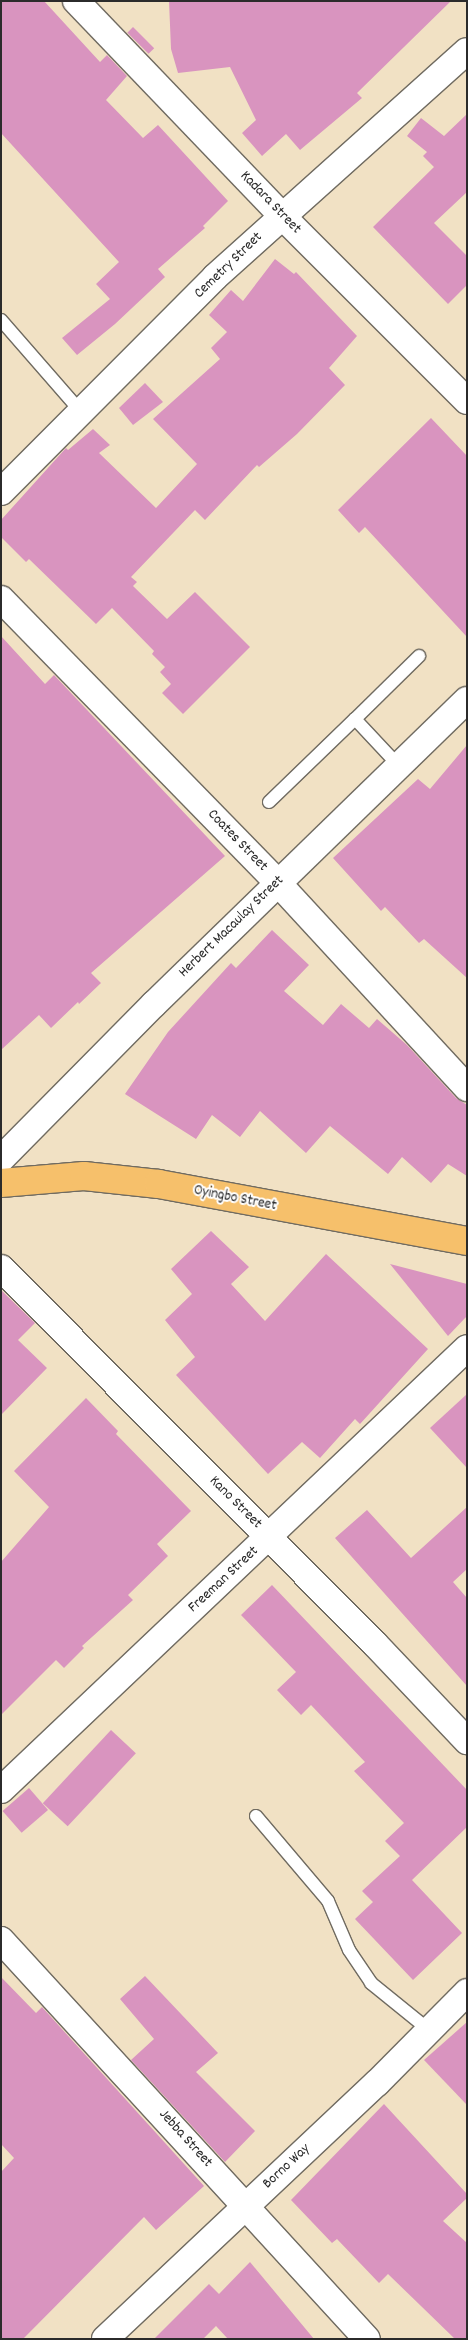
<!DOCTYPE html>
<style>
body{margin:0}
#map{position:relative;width:468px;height:2340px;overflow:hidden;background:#f1e1c4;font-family:Dekko,sans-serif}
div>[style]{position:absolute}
.building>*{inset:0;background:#d994bf;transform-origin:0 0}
.roads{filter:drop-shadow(1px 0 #706b61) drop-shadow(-1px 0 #706b61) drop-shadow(0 1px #706b61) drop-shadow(0 -1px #706b61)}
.service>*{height:12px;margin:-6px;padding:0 6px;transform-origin:6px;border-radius:6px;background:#fff}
.minor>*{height:26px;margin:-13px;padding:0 13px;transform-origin:13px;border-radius:13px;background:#fff}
.trunk>*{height:28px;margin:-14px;padding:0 14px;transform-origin:14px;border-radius:14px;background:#f6c06b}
span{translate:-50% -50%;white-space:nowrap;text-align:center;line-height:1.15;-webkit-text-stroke:4px #fff;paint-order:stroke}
.street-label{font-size:15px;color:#2b2b2b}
.frame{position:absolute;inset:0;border:2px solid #2b2b2b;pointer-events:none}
</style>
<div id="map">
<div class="building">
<i style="clip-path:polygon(1px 1px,44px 1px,100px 62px,107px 55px,127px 76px,106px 100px,143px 138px,158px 125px,228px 201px,203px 226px,205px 228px,158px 269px,165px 277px,115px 324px,77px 355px,62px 338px,110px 299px,96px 284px,119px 262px,1px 133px)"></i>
<i style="clip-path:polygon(169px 1px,451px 1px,357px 93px,362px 98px,300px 150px,286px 134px,262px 156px,242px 133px,256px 120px,230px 67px,178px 73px,171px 49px)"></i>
<i style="left:133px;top:27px;width:30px;height:8px;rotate:45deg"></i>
<i style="clip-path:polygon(467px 114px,467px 192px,434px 223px,467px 256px,467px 285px,448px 304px,373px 227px,434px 167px,423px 156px,427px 152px,407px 136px,421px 118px,444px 136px)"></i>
<i style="clip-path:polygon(275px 259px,294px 274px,296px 272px,357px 336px,329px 368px,345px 385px,297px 434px,259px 467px,257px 465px,205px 520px,195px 510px,131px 577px,137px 582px,133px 586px,167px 619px,195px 592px,250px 647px,183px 714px,162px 693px,171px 684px,160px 672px,165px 667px,152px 654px,154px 651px,112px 608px,96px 624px,29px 559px,26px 562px,1px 537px,1px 520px,66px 448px,68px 450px,93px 429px,110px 445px,99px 453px,156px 508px,197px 464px,153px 419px,220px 359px,211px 348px,227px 332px,209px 315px,231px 290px,243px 301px)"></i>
<i style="clip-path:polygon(145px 383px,163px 402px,133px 425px,119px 408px)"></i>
<i style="clip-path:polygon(431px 418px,467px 456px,467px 637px,365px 527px,359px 533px,338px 510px)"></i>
<i style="clip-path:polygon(1px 636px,45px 684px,54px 675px,225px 856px,91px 973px,101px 983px,79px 1004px,78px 1002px,51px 1028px,39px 1015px,1px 1050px)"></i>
<i style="clip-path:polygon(467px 745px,467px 978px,424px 939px,419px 943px,385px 907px,381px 911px,333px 858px,418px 779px,430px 789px)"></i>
<i style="clip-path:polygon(272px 930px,309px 965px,284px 991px,323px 1025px,341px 1004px,369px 1028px,377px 1019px,407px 1045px,456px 1098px,467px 1105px,467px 1176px,448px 1164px,431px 1183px,402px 1157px,388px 1174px,330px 1126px,306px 1153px,260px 1111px,240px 1137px,212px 1115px,196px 1139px,125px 1094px,168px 1032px,231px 963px,236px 968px)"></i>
<i style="clip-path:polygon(211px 1231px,249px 1267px,231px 1284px,265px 1321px,326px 1254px,428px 1349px,360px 1424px,355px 1419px,320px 1458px,302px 1442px,268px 1474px,176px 1375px,195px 1357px,165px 1320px,192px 1294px,171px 1269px)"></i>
<i style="clip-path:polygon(390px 1264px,467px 1284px,467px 1316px,448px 1336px)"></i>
<i style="clip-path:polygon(1px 1290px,35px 1323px,18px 1340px,47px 1368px,1px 1415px)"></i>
<i style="clip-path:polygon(467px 1394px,467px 1468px,430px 1428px)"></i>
<i style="clip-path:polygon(86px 1398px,118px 1431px,116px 1434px,191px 1511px,157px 1544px,168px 1556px,128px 1595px,133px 1600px,82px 1646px,84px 1648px,64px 1668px,56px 1660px,1px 1715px,1px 1562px,49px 1507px,14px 1471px)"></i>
<i style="clip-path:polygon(467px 1507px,467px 1569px,453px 1582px,467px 1598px,467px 1686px,335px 1538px,367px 1510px,411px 1558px)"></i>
<i style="clip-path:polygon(272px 1585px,467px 1790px,467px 1827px,412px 1880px,462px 1933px,413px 1980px,355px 1919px,373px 1902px,362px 1891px,400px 1856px,385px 1841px,404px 1823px,354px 1771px,365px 1762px,311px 1705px,301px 1715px,277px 1690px,296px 1672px,241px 1615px)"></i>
<i style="left:111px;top:1730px;width:34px;height:100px;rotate:43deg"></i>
<i style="left:29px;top:1788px;width:29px;height:35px;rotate:49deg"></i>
<i style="clip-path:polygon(145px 1976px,218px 2053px,196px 2072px,255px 2131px,225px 2162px,131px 2060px,154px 2039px,120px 1999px)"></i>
<i style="clip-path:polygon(1px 1977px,36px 2013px,42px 2007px,204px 2186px,156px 2230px,144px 2217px,23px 2339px,1px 2339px,1px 2172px,14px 2158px,1px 2144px)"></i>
<i style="clip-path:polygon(467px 2022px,467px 2105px,424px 2060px)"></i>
<i style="clip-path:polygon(384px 2104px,467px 2194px,467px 2198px,443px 2221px,467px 2243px,467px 2339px,455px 2339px,388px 2274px,379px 2283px,337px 2239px,332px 2243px,291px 2200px)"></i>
<i style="clip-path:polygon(250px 2262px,314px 2339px,228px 2339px,216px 2326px,203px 2339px,154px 2339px,209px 2284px,219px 2294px)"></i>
</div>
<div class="roads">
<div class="service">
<i style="left:1px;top:320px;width:123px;rotate:48.9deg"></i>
<i style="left:355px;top:719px;width:90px;rotate:-44.5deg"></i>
<i style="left:269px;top:802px;width:120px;rotate:-44deg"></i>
<i style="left:355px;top:719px;width:63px;rotate:46.9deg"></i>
<i style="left:256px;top:1816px;width:111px;rotate:49.7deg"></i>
<i style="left:328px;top:1901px;width:53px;rotate:66.8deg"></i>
<i style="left:349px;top:1950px;width:40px;rotate:56deg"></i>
<i style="left:371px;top:1983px;width:75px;rotate:39deg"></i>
</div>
<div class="minor">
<i style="left:76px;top:1px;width:296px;rotate:46.2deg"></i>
<i style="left:281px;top:215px;width:263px;rotate:45deg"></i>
<i style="left:1px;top:492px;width:303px;rotate:-45.1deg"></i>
<i style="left:215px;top:277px;width:338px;rotate:-41.9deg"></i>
<i style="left:1px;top:599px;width:397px;rotate:45.7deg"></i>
<i style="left:278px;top:883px;width:279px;rotate:47.3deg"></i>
<i style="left:1px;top:1159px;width:218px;rotate:-45.4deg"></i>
<i style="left:154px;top:1004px;width:436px;rotate:-44.2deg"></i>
<i style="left:1px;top:1268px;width:530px;rotate:45.15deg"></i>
<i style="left:375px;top:1644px;width:134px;rotate:46.5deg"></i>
<i style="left:1px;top:1790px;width:642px;rotate:-43.49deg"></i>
<i style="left:1px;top:1940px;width:541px;rotate:47.47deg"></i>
<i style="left:105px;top:2339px;width:374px;rotate:-43.3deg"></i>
<i style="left:377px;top:2083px;width:128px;rotate:-45.3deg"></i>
</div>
<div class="trunk">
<i style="left:1px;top:1183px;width:83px;rotate:-4.8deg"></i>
<i style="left:84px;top:1176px;width:75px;rotate:6.1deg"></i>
<i style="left:159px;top:1184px;width:313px;rotate:10.5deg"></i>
</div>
</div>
<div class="street-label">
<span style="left:270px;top:203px;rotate:46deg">Kadara Street</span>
<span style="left:229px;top:266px;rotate:-44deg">Cemetry Street</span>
<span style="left:237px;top:841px;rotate:46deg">Coates Street</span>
<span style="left:232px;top:927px;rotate:-44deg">Herbert Macaulay Street</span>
<span style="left:235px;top:1199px;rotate:11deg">Oyingbo Street</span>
<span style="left:235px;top:1503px;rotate:45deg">Kano Street</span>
<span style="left:224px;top:1580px;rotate:-43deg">Freeman Street</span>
<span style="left:185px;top:2139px;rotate:48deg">Jebba Street</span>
<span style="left:287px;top:2167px;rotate:-43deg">Borno Way</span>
</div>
<div class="frame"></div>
</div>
